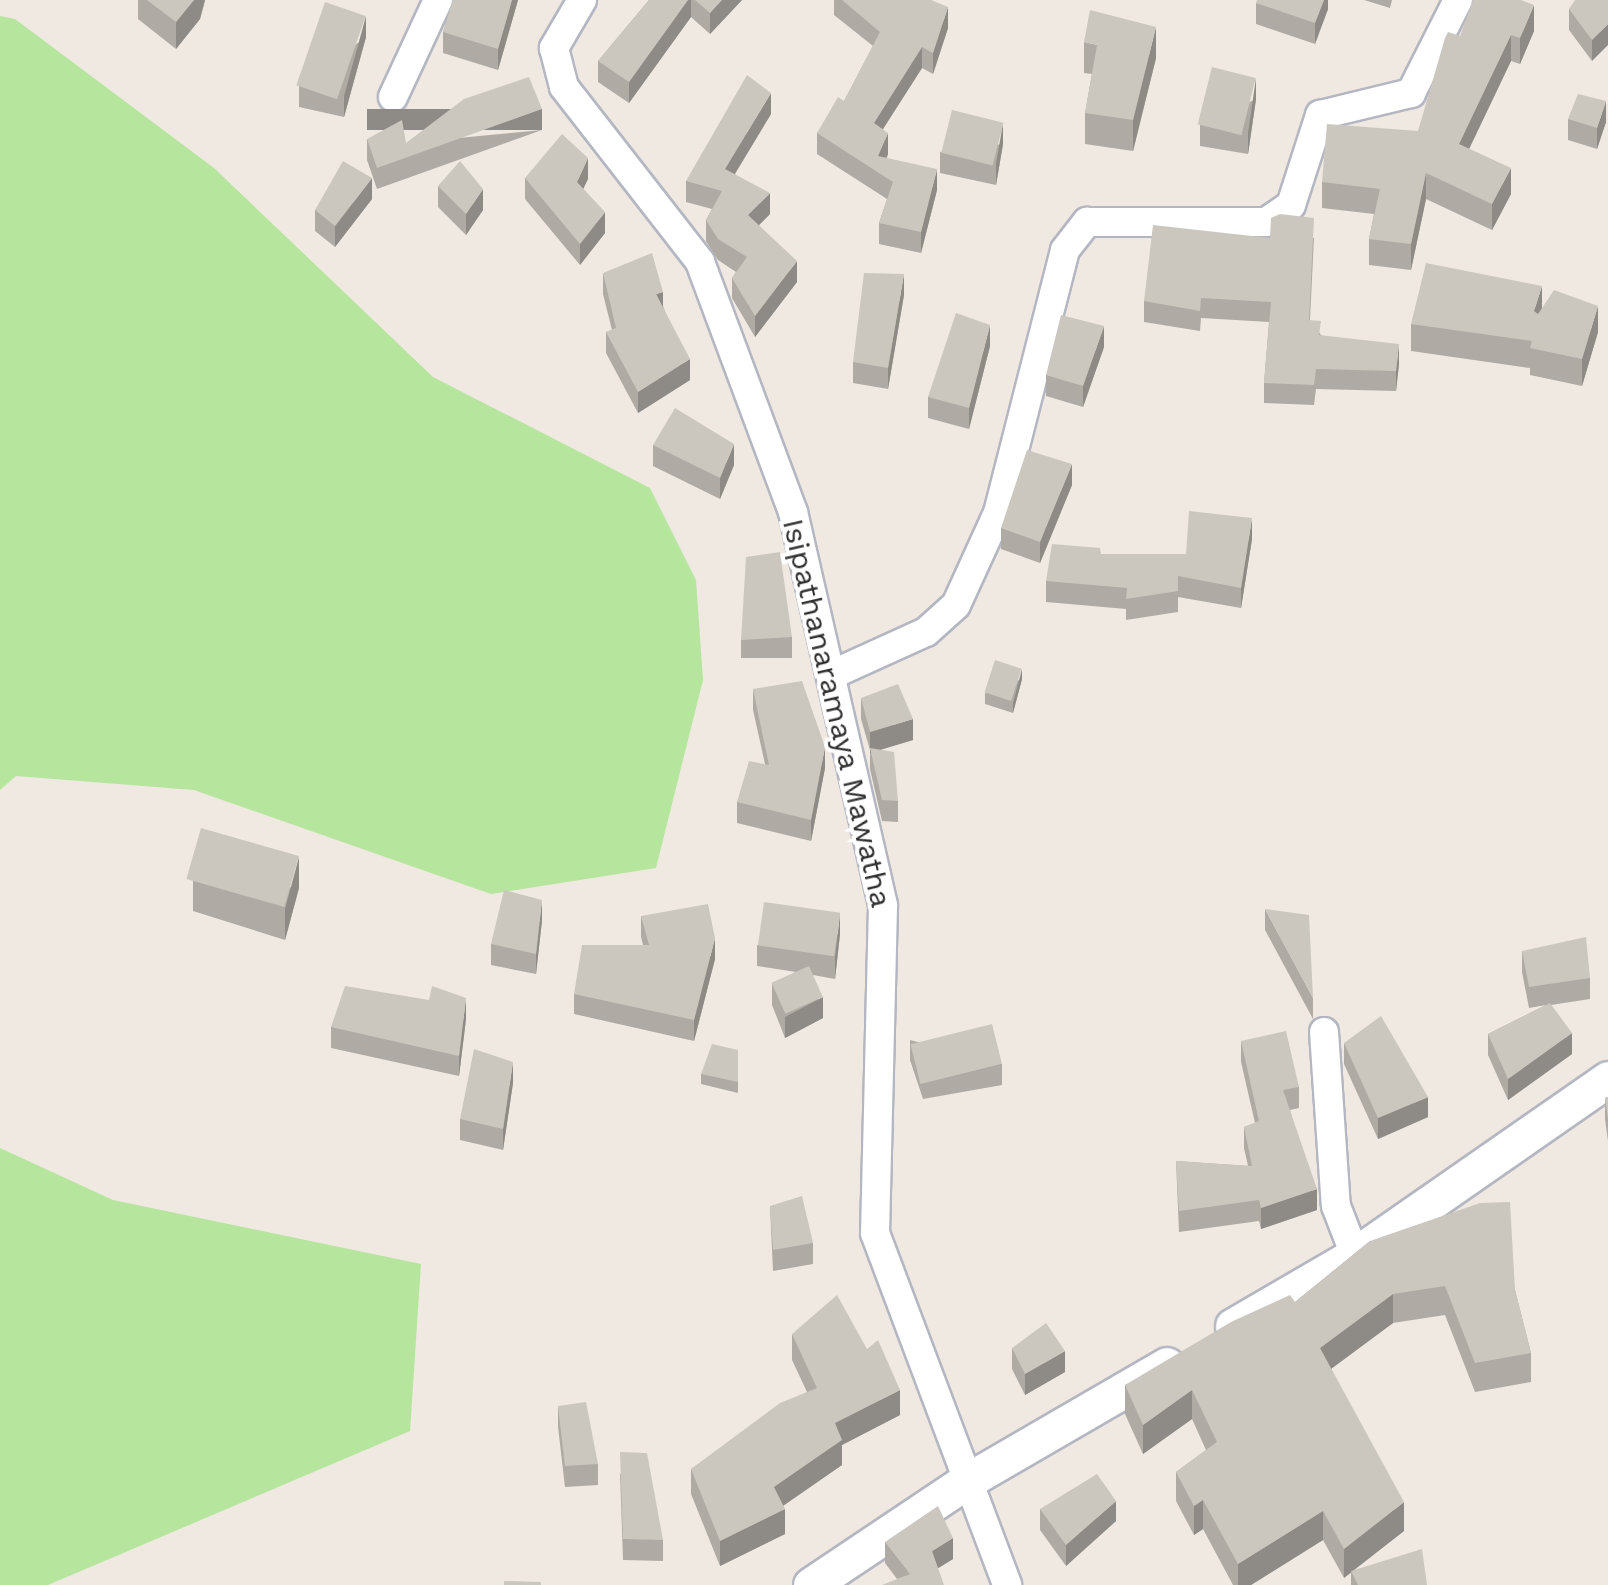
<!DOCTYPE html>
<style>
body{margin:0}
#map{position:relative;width:1608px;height:1585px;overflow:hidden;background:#efe9e1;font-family:"Work Sans",sans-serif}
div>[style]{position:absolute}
.green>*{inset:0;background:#b6e59e}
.roads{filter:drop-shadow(2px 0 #b4b7c1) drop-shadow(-2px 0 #b4b7c1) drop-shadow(0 2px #b4b7c1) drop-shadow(0 -2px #b4b7c1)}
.minor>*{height:28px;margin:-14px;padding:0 14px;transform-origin:14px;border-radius:14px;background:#fff}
.tertiary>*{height:35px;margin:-17.5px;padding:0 17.5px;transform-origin:17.5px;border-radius:17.5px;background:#fff}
.wall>*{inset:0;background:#afaba4;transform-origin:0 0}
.shaded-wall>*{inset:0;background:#8e8b86;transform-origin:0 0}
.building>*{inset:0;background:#cbc7bf;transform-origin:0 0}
span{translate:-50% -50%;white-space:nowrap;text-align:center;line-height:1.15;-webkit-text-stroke:8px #fff;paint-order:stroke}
.street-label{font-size:30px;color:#2e2e2e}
</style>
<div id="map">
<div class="green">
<i style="clip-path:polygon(0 16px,15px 19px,214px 168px,433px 377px,650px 488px,696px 580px,703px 680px,656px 868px,491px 894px,194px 790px,16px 776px,0 790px)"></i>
<i style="clip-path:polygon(0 1148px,113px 1200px,421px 1264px,410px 1431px,48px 1585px,0 1585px)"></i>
</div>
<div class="roads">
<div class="minor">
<i style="left:582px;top:0;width:56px;rotate:120.3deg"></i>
<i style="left:554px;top:48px;width:40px;rotate:75.6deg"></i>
<i style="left:564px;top:87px;width:222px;rotate:52.1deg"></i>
<i style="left:700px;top:262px;width:267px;rotate:69.6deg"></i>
<i style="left:793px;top:512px;width:404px;rotate:77.1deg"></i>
<i style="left:883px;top:906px;width:327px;rotate:91.4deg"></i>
<i style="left:875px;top:1233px;width:376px;rotate:69.4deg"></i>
<i style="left:393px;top:97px;width:107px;rotate:-65.1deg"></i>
<i style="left:831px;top:675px;width:104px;rotate:-24.4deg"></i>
<i style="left:926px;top:632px;width:40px;rotate:-42deg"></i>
<i style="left:956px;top:605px;width:101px;rotate:-65.5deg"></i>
<i style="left:998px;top:513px;width:271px;rotate:-75.7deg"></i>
<i style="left:1065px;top:250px;width:36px;rotate:-52deg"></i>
<i style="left:1087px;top:222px;width:179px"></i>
<i style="left:1266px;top:222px;width:30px;rotate:-34deg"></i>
<i style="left:1291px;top:205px;width:95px;rotate:-72.1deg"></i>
<i style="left:1320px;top:115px;width:94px;rotate:-13.6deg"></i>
<i style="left:1411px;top:93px;width:104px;rotate:-63.2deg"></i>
<i style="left:1324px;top:1032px;width:174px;rotate:86.1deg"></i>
<i style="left:1336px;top:1206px;width:53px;rotate:68.8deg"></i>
</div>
<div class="tertiary">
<i style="left:1233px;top:1326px;width:141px;rotate:-30.2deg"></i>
<i style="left:1355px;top:1255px;width:308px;rotate:-34.8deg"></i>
<i style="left:811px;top:1585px;width:185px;rotate:-33.8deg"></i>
<i style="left:965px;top:1482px;width:233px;rotate:-30.1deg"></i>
</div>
</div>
<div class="wall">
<i style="clip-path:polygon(138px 0,205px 0,200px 19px,176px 49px,138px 19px)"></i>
<i style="clip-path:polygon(453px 0,518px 0,498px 70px,443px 53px,443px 32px)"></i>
<i style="clip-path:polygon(649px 0,742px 0,710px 34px,691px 17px,629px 103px,598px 82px,598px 61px)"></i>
<i style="clip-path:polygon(834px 0,931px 0,948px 28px,933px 74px,922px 68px,883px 129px,888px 154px,887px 158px,937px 190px,921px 253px,879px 244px,879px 223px,887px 199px,817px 154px,817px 133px,844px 101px,873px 46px,834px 15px)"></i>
<i style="clip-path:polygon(1328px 0,1328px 9px,1315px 44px,1256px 24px,1256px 3px)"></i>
<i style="clip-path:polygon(1364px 0,1392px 0,1390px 8px)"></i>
<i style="clip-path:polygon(1608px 0,1592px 61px,1569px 30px,1569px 9px)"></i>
<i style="clip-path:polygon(1534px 31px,1520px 64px,1511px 61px,1469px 149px,1511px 194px,1492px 230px,1426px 199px,1411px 270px,1369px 265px,1369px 239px,1374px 214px,1322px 208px,1322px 182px,1418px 131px,1460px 36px)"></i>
<i style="clip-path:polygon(366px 37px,344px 117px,299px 107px,299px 86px)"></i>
<i style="clip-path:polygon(1084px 42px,1156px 58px,1133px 151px,1085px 144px,1085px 113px,1092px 74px,1084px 73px)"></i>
<i style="clip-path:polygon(1256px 99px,1248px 154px,1200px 146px,1200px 125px)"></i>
<i style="clip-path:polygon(771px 114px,735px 174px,770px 214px,759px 225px,797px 282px,755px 337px,732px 298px,732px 278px,736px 272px,718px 260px,706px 241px,706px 220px,712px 209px,686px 202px,686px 181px)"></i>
<i style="clip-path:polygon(1568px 119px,1606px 122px,1597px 149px,1568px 140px)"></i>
<i style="clip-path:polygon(542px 130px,377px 189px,367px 160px,367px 139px,406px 143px)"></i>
<i style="clip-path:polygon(1003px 144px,996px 185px,940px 173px,940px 152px)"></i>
<i style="clip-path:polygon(525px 178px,588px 179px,583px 188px,605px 233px,580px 265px,525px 199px)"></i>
<i style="clip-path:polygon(438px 186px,483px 210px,466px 235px,438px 207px)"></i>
<i style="clip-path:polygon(372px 199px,335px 247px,315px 231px,315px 210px)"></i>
<i style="clip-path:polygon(1270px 238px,1314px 238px,1310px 320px,1321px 335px,1399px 364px,1396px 391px,1316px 389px,1314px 405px,1264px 403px,1264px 383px,1269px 322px,1201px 318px,1200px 331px,1144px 322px,1144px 301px)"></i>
<i style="clip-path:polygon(603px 273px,663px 306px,690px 380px,638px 413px,606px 353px,606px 332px,612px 330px,603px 294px)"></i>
<i style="clip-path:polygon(904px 295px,888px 389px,853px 383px,853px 362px)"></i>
<i style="clip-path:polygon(1542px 308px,1598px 332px,1582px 386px,1530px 375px,1530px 368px,1411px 351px,1411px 324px)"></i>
<i style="clip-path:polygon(990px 346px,969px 429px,928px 418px,928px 397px)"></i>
<i style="clip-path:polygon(1104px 347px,1083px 407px,1046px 396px,1046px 375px)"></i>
<i style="clip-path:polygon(653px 445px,734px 465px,720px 499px,653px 466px)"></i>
<i style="clip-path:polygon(1072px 485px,1040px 563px,1001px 549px,1001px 528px)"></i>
<i style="clip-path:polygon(1252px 539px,1241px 608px,1178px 597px,1178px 612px,1126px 620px,1126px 609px,1046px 602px,1046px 581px,1101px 554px,1186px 554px)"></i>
<i style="left:792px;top:637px;width:21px;height:51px;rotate:90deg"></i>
<i style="clip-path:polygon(1022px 679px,1013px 713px,985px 704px,985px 693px)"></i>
<i style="clip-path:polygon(753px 689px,825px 768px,811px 841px,737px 823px,737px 802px,765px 764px,753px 710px)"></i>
<i style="clip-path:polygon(861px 698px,913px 740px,879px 750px,898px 801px,898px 822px,882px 821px,870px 769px,870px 750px,861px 719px)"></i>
<i style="clip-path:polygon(193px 880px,299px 888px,285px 940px,193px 911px)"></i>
<i style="clip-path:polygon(1265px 909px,1313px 998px,1313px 1019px,1265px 930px)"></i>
<i style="clip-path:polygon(641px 916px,715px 959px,694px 1041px,574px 1014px,574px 994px,643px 945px,641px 937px)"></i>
<i style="clip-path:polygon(542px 920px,536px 974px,491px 965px,491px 944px)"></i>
<i style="clip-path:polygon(840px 934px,835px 979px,813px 975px,823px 1018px,785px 1038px,772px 1005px,772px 984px,796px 972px,757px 966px,757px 945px)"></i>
<i style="clip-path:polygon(1522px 951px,1590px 978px,1590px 999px,1551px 1005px,1572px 1054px,1508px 1100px,1488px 1055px,1488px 1034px,1546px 1005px,1529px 1008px,1522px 972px)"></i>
<i style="clip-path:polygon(466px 1019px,459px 1076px,331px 1048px,331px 1027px)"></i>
<i style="clip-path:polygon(910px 1040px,1002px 1064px,1002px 1085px,923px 1099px,910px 1060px)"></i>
<i style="clip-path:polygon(1241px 1041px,1299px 1087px,1299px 1108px,1290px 1110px,1317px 1210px,1261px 1229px,1259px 1221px,1179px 1232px,1176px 1161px,1248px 1166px,1244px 1148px,1244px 1127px,1255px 1123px,1241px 1062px)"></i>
<i style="clip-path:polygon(1344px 1043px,1428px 1117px,1378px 1139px,1344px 1064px)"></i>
<i style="clip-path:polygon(738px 1050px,738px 1093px,701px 1084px,701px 1074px)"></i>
<i style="clip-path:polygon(513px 1083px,503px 1150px,460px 1140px,460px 1119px)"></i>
<i style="clip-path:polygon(1608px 1097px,1608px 1141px,1605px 1119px,1605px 1098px)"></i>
<i style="clip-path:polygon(770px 1206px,813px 1243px,813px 1264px,773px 1271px)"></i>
<i style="clip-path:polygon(1370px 1241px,1515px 1290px,1531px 1353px,1531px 1382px,1475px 1392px,1445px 1315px,1393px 1323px,1331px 1369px,1404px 1531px,1353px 1570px,1427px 1585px,1351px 1585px,1351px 1572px,1344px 1578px,1323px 1540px,1251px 1585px,1233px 1585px,1203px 1529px,1194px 1535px,1176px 1501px,1176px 1472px,1206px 1450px,1192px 1419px,1143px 1454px,1125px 1414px,1125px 1385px,1295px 1302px)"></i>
<i style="clip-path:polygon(792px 1334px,900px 1415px,842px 1445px,842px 1465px,783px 1506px,785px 1534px,720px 1566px,691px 1494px,691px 1469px,807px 1392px,792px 1360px)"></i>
<i style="clip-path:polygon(1012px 1348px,1065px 1372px,1025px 1395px,1012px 1369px)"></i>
<i style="clip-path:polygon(558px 1406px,598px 1464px,598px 1485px,565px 1487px,558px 1427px)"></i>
<i style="clip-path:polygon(620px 1473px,663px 1540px,663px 1561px,623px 1560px)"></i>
<i style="clip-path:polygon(1040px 1509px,1116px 1521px,1066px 1566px,1040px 1530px)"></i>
<i style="clip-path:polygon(885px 1542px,953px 1559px,938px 1568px,897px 1579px,885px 1563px)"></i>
</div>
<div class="shaded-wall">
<i style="clip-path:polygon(194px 0,205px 0,200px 19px,176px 49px,176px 22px)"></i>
<i style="clip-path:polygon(512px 0,518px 0,498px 70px,498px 49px)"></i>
<i style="clip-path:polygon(688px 0,691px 0,691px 17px,629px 103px,629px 82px)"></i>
<i style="clip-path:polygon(722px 0,742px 0,710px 34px,710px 13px)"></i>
<i style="clip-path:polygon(1324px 0,1328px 0,1328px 9px,1315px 44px,1315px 23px)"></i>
<i style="clip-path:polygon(1534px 5px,1534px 31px,1520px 64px,1520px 38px)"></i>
<i style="clip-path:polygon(948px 7px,948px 28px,933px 74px,933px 53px)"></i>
<i style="clip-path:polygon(366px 16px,366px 37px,344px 117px,344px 96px)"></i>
<i style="clip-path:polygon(1608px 24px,1608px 45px,1592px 61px,1592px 40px)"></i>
<i style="clip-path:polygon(1156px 27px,1156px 58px,1133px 151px,1133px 120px)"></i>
<i style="clip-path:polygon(1511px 35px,1511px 61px,1459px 170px,1459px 144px)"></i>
<i style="clip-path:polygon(922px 47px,922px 68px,874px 143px,874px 123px)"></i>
<i style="clip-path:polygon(1256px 78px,1256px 99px,1248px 154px,1248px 133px)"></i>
<i style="clip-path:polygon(771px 93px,771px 114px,725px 190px,725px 169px)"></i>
<i style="clip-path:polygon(1606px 101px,1606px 122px,1597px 149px,1597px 128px)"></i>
<i style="left:542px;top:109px;width:21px;height:175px;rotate:90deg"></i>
<i style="clip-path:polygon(1003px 123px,1003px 144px,996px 185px,996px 164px)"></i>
<i style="clip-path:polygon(888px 133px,888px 154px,879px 173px,878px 156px)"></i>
<i style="clip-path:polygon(588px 158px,588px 179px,577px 202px,577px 182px)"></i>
<i style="clip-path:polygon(1511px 168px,1511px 194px,1492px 230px,1492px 204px)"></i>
<i style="clip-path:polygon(937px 169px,937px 190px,921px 253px,921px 232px)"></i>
<i style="clip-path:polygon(1426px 173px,1426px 199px,1411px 270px,1411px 244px)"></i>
<i style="clip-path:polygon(372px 178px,372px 199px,335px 247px,335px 226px)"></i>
<i style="clip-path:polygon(483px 189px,483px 210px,466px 235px,466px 214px)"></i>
<i style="clip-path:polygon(770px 193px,770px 214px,748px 236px,748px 215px)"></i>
<i style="clip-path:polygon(605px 212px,605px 233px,580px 265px,580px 244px)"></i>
<i style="clip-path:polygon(797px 261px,797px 282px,755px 337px,755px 316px)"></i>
<i style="clip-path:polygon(904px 274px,904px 295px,888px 389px,888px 368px)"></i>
<i style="clip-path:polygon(1542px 286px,1542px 313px,1534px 338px,1534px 311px)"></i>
<i style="clip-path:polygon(663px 292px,663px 312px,656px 294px)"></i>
<i style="clip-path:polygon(1598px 306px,1598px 332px,1582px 386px,1582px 359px)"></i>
<i style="clip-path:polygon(990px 325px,990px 346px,969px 429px,969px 408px)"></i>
<i style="clip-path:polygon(1104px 326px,1104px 347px,1083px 407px,1083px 386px)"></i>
<i style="clip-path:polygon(1399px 344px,1399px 364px,1396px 391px,1396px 371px)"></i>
<i style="clip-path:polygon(690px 359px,690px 380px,638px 413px,638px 392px)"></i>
<i style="clip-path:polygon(734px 444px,734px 465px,720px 499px,720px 478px)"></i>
<i style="clip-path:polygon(1072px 464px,1072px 485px,1040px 563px,1040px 542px)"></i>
<i style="clip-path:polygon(1252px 518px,1252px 539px,1241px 608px,1241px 588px)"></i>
<i style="clip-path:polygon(1022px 669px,1022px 679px,1013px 713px,1013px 703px)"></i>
<i style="clip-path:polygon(913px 719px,913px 740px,870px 753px,870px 732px)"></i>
<i style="clip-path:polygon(825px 747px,825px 768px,811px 841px,811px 820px)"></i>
<i style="clip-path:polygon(299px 857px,299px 888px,285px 940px,285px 909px)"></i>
<i style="clip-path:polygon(542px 900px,542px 920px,536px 974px,536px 954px)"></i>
<i style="clip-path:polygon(840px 913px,840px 934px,835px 979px,835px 958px)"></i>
<i style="clip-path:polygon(715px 938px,715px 959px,694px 1041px,694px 1020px)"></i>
<i style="clip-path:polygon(823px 997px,823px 1018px,785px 1038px,785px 1017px)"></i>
<i style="clip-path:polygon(466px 998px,466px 1019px,459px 1076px,459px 1056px)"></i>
<i style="clip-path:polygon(1572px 1033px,1572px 1054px,1508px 1100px,1508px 1079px)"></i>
<i style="clip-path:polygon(513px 1062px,513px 1083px,503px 1150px,503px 1129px)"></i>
<i style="clip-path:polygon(1428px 1097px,1428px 1117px,1378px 1139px,1378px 1118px)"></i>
<i style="clip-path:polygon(1317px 1189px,1317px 1210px,1261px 1229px,1261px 1208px)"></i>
<i style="clip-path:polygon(1393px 1294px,1393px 1323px,1320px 1377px,1320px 1348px)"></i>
<i style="clip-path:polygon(1065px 1351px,1065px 1372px,1025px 1395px,1025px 1374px)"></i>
<i style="clip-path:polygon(900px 1390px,900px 1415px,842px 1445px,842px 1465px,774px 1512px,774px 1487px,835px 1423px)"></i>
<i style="clip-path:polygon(1192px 1390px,1192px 1419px,1143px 1454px,1143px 1425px)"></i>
<i style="clip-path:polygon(1203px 1500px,1203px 1529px,1194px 1535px,1194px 1506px)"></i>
<i style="clip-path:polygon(1116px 1501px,1116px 1521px,1066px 1566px,1066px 1545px)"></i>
<i style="clip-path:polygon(1404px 1502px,1404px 1531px,1344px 1578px,1344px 1549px)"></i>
<i style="clip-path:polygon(785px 1509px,785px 1534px,720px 1566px,720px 1541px)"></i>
<i style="clip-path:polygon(1323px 1511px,1323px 1540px,1251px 1585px,1238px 1585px,1238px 1564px)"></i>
<i style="clip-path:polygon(953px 1538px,953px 1559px,932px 1572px,932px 1551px)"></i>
</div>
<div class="building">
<i style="clip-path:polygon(147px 0,194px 0,176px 22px)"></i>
<i style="clip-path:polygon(453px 0,512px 0,498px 49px,443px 32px)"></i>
<i style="clip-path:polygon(649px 0,688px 0,629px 82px,598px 61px)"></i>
<i style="clip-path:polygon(695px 0,722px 0,710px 13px)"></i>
<i style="clip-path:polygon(842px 0,931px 0,948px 7px,933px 53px,922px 47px,874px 123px,888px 133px,878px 156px,937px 169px,921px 232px,879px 223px,893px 182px,817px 133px,838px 97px,844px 101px,880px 32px)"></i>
<i style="clip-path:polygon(1257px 0,1324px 0,1315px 23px,1256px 3px)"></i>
<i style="clip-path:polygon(1473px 0,1521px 0,1534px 5px,1520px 38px,1511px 35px,1459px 144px,1511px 168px,1492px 204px,1426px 173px,1411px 244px,1369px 239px,1380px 189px,1322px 182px,1327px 124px,1418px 131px,1445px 38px,1448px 32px,1460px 36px)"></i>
<i style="clip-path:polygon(1575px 0,1608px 0,1608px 24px,1592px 40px,1569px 9px)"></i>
<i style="left:325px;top:2px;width:43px;height:88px;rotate:19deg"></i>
<i style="clip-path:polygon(1090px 10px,1156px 27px,1133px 120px,1085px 113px,1097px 45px,1084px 42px)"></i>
<i style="left:1212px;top:67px;width:45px;height:59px;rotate:14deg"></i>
<i style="clip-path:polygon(747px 75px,771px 93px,725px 169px,770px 193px,748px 215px,797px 261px,755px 316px,732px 278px,747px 257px,718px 239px,706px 220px,722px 191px,686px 181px)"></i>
<i style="clip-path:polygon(529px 77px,542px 109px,377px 168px,367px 139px,402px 120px,406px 143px,464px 99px)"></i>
<i style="clip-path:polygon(1578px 94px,1606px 101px,1597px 128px,1568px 119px)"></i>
<i style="left:952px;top:110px;width:53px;height:44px;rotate:14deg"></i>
<i style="clip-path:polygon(562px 134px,588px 158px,577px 182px,605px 212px,580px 244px,525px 178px)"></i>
<i style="clip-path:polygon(343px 161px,372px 178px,335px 226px,315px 210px)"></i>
<i style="clip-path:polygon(460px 161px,483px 189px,466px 214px,438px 186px)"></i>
<i style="clip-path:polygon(1280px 214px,1314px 218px,1309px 320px,1321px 321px,1319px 335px,1399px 344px,1396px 371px,1316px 369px,1314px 385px,1264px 383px,1271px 302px,1201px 298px,1200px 311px,1144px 301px,1153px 225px,1270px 238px,1271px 218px)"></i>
<i style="clip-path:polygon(652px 253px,663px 292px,656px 294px,690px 359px,638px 392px,606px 332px,616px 328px,603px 273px)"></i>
<i style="clip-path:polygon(1426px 263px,1542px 286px,1534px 311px,1538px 314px,1554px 290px,1598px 306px,1582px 359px,1530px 348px,1532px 341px,1411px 324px)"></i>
<i style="clip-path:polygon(864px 273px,904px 274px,888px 368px,853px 362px)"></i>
<i style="clip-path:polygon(956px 313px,990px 325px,969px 408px,928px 397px)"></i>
<i style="clip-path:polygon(1061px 315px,1104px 326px,1083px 386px,1046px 375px)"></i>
<i style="clip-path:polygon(675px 408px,734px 444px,720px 478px,653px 445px)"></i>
<i style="clip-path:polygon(1027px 450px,1072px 464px,1040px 542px,1001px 528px)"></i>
<i style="clip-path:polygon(1189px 511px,1252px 518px,1241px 588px,1178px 576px,1178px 591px,1126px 599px,1127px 588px,1046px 581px,1052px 544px,1100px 548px,1101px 554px,1186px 554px)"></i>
<i style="clip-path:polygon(780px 552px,792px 637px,741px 640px,746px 557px)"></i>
<i style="left:995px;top:660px;width:28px;height:34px;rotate:18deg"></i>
<i style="clip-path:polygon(802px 681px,825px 747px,811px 820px,737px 802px,749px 761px,769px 765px,753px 689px)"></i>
<i style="clip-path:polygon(898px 684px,913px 719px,870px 732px,861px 698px)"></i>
<i style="clip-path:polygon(870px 748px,894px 752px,898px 801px,882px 800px)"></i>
<i style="left:201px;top:828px;width:102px;height:53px;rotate:16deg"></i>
<i style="clip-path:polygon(504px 890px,542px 900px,536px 954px,491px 944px)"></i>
<i style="left:764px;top:902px;width:77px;height:44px;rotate:8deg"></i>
<i style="clip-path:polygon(708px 904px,715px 938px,694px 1020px,574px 994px,582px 945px,649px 945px,641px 916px)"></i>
<i style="clip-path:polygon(1265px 909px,1309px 915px,1313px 998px)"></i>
<i style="clip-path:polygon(1586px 937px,1590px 978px,1529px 987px,1522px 951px)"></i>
<i style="left:809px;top:966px;width:34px;height:41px;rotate:66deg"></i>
<i style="clip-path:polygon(345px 986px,429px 1000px,432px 986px,466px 998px,459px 1056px,331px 1027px)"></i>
<i style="clip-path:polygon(1550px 1003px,1572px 1033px,1508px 1079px,1488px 1034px)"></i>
<i style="clip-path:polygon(1381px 1016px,1428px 1097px,1378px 1118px,1344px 1043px)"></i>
<i style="left:992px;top:1024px;width:41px;height:84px;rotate:76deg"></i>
<i style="clip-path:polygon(1286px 1031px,1299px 1087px,1283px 1090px,1317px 1189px,1261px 1208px,1259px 1200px,1179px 1211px,1176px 1161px,1252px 1166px,1244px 1127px,1259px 1121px,1241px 1041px)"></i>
<i style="clip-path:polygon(712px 1044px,738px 1050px,738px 1082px,701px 1074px)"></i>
<i style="clip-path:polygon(474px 1049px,513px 1062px,503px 1129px,460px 1119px)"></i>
<i style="clip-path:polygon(1608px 1097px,1608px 1120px,1605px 1098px)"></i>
<i style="clip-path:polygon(802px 1196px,813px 1243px,773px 1250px,770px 1206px)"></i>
<i style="clip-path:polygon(1510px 1202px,1515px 1290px,1531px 1353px,1475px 1363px,1445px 1286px,1393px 1294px,1320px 1348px,1404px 1502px,1344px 1549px,1323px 1511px,1238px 1564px,1203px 1500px,1194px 1506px,1176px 1472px,1217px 1442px,1192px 1390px,1143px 1425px,1125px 1385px,1231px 1322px,1290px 1295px,1295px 1302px,1370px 1241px,1480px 1203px)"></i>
<i style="clip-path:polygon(837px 1295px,867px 1349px,878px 1340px,900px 1390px,835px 1423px,842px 1440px,774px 1487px,785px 1509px,720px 1541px,691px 1469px,780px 1403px,817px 1388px,792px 1334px)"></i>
<i style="clip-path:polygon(1046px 1323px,1065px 1351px,1025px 1374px,1012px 1348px)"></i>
<i style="clip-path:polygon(586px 1402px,598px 1464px,565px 1466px,558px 1406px)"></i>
<i style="clip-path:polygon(620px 1452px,647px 1453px,663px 1540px,623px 1539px)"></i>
<i style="clip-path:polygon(1097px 1474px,1116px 1501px,1066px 1545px,1040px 1509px)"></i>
<i style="clip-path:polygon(938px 1506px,953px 1538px,932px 1551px,944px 1585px,882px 1585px,910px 1574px,885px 1542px)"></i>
<i style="clip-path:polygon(1422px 1549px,1427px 1585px,1358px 1585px,1351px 1571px)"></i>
<i style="clip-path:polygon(504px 1581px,541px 1582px,541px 1585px,504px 1585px)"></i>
</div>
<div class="street-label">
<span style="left:837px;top:713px;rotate:77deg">Isipathanaramaya Mawatha</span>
</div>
</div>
